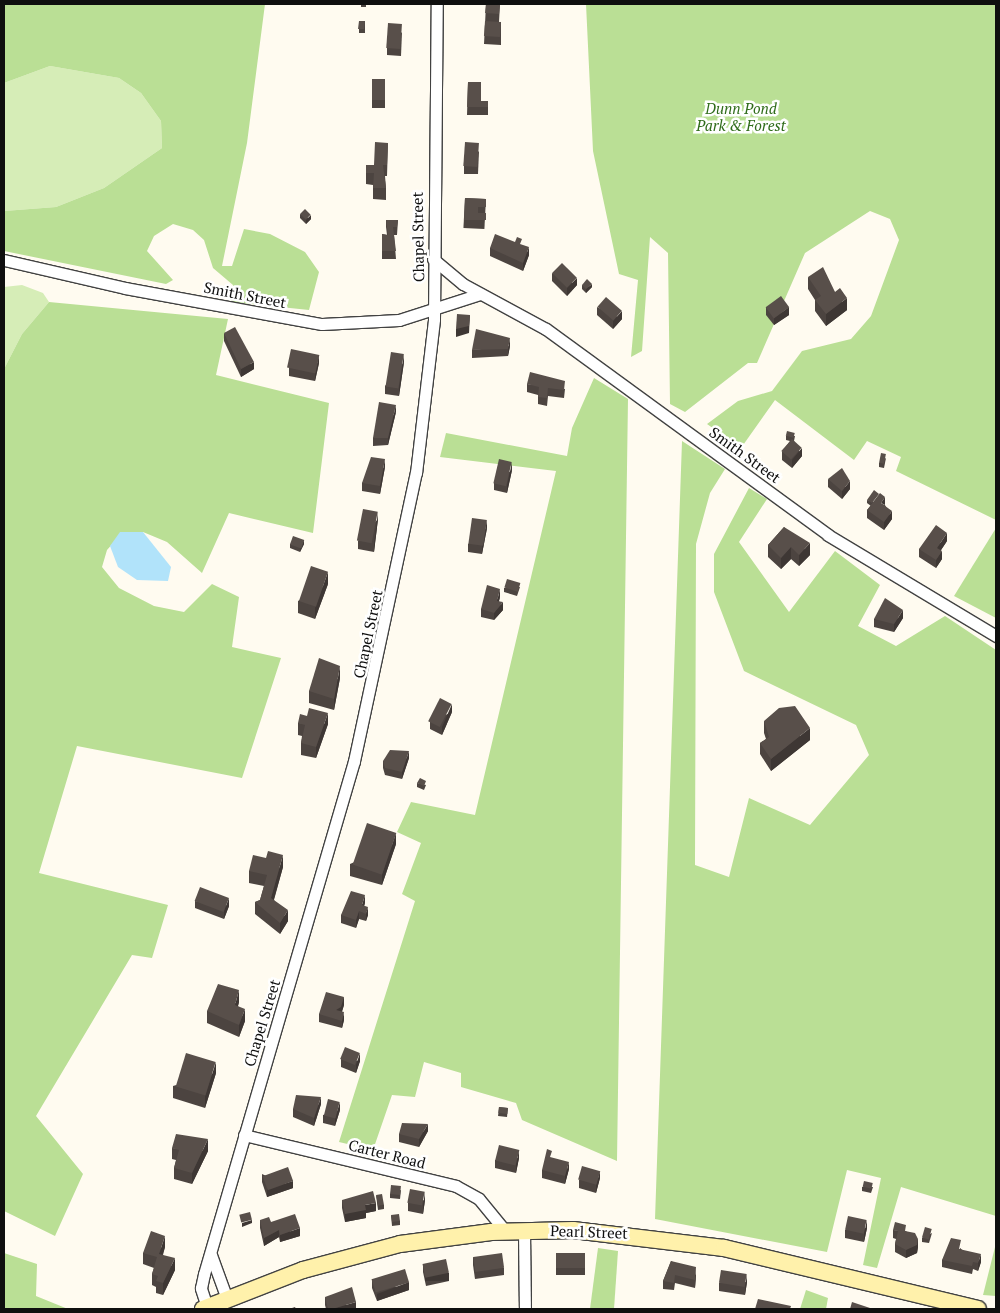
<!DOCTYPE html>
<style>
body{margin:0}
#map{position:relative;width:1000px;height:1313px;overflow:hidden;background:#fffbf0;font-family:"PT Serif",serif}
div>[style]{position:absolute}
.green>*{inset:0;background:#d6edb7}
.forest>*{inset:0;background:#badf95}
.water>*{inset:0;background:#b1e3fa}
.roads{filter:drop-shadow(1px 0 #424242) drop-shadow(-1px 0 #424242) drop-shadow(0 1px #424242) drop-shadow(0 -1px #424242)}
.street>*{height:11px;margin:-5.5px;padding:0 5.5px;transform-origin:5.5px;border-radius:5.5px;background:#fff}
.secondary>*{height:16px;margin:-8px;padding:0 8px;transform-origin:8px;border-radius:8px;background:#fff1ab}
.wall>*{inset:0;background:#4c4440;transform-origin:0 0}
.shaded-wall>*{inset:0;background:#3e3734;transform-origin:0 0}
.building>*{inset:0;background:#584f4a;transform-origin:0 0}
span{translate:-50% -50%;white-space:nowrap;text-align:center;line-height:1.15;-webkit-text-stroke:5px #fff;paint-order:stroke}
.park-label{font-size:15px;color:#2f6c1a;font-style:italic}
.street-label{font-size:15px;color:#0f0f0f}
.frame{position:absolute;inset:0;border:5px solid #0f0f0f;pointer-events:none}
</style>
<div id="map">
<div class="green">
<i style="clip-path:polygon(50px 66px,119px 78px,141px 93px,161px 121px,162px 148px,104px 188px,56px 207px,4px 211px,4px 83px)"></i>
<i style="clip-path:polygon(22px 285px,43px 293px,49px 302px,22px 334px,4px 369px,4px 287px)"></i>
</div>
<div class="forest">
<i style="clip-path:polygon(4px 4px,265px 4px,247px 143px,222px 266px,232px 266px,244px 229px,270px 234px,305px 252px,319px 272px,309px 310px,231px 302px,233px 285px,213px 268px,204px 240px,193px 230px,173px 224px,154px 236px,147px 251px,173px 280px,166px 284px,4px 251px,4px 211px,56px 207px,104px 188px,162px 148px,161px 121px,141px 93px,119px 78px,50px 66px,4px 83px)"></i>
<i style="clip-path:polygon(586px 4px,996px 4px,996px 520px,896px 471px,901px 457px,867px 441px,854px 460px,775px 400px,741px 448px,707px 424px,738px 401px,772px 391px,802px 351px,851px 339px,871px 316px,899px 240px,890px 219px,870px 211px,805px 253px,757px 363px,748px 363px,685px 412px,670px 404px,668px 253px,650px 237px,642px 351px,631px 357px,638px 280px,619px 274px,593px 151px)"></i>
<i style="clip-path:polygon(49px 302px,228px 319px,216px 375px,329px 403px,313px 533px,229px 513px,202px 573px,167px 542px,143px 532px,122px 533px,107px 550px,102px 567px,119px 588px,154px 606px,184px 612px,212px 584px,239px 597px,232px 647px,281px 658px,242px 778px,77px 746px,39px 873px,168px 905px,152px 958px,132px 955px,36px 1116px,83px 1174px,55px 1236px,4px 1211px,4px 369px,22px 334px)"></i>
<i style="clip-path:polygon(594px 378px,628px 399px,617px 1161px,522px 1120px,516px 1103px,461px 1087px,461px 1073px,424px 1062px,415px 1097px,392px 1095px,373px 1150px,339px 1142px,415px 901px,402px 894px,421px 843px,397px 832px,411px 802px,475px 815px,556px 471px,440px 457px,446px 433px,567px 456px,572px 428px)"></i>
<i style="clip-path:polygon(682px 441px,725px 469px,710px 493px,696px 544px,695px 865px,729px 877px,749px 798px,810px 825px,869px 755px,856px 725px,744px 671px,714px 592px,714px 554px,749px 488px,767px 499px,739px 542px,789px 612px,835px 551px,880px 585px,858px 626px,896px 646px,945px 616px,996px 650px,996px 1216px,901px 1187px,877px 1268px,863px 1265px,881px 1178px,847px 1170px,827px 1252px,655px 1219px)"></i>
<i style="clip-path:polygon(996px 528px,996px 618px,954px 596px)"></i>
<i style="clip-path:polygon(996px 1243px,996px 1296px,983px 1295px)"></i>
<i style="clip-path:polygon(598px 1248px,618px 1251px,614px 1309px,590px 1309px)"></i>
<i style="clip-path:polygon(4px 1253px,37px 1264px,36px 1296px,68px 1309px,4px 1309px)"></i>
<i style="clip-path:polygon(806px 1290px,828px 1298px,826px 1309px,800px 1309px)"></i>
</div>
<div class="water">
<i style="clip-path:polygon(120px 532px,143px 532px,171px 567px,168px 581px,137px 580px,118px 567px,110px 546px)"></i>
</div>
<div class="roads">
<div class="street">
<i style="left:433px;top:259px;width:39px;rotate:40deg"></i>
<i style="left:463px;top:284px;width:94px;rotate:28.5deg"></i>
<i style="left:546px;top:329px;width:349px;rotate:36.1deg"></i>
<i style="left:828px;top:535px;width:196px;rotate:31deg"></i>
<i style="left:4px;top:260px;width:124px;rotate:13deg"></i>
<i style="left:125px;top:288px;width:200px;rotate:10.4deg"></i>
<i style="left:322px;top:324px;width:77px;rotate:-3deg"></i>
<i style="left:399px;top:320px;width:85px;rotate:-17.8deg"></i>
<i style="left:244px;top:1135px;width:218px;rotate:13.5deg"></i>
<i style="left:456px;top:1186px;width:26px;rotate:29deg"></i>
<i style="left:479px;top:1199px;width:43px;rotate:50.7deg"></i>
<i style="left:524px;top:1231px;width:78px;rotate:89.3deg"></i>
<i style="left:211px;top:1255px;width:47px;rotate:70deg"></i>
<i style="left:207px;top:1307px;width:20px;rotate:-108deg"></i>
<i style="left:201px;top:1288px;width:14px;rotate:-78deg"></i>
<i style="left:204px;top:1274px;width:534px;rotate:-73.7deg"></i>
<i style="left:354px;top:761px;width:295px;rotate:-77.9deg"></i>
<i style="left:416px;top:473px;width:155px;rotate:-83.3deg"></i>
<i style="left:434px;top:319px;width:315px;rotate:-89.5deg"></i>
</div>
<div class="secondary">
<i style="left:203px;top:1309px;width:107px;rotate:-21.3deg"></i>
<i style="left:303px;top:1270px;width:100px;rotate:-15deg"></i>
<i style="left:400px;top:1244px;width:92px;rotate:-7.5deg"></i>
<i style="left:491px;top:1232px;width:82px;rotate:-1.4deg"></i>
<i style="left:573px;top:1230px;width:152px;rotate:6.8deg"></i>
<i style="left:724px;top:1248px;width:261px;rotate:13.5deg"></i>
</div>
</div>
<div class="wall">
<i style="left:361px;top:4px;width:5px;height:3px"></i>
<i style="clip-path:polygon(486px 4px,500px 4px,499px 22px,501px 22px,501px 45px,484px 44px)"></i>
<i style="left:359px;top:21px;width:6px;height:12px"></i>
<i style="clip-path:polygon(402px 32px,401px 56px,387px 55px,387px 48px)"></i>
<i style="left:372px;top:79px;width:13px;height:29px"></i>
<i style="clip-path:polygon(468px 82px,481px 101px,488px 101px,488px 115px,467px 115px)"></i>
<i style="clip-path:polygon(388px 143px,387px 176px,385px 176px,386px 188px,386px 200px,373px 199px,373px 185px,366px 184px,366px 165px,374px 165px)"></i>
<i style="clip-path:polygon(479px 151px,478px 174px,464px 174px,464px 166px)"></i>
<i style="left:465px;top:198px;width:21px;height:30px;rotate:3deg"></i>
<i style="clip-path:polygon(300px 214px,311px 219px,306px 224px,300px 218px)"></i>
<i style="clip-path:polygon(386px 220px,398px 220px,397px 235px,394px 235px,396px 259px,382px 259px,382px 234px,387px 235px,386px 227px)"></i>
<i style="clip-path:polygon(522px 245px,529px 255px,523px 271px,490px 256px,490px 248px)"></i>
<i style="clip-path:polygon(552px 273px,577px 285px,567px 296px,552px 281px)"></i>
<i style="clip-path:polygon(808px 277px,835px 292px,847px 310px,826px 326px,815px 311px,815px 300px,808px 289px)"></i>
<i style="clip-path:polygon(582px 285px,592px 287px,586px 293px,582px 289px)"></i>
<i style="clip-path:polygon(597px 307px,622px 319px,613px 329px,597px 315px)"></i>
<i style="clip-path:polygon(766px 307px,789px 315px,774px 325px,766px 315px)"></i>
<i style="clip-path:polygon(224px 333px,254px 369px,241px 377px,224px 341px)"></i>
<i style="clip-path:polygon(510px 346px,508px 356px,472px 358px,472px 350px)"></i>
<i style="clip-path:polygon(404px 362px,399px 396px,385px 394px,385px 386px)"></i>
<i style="clip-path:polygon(319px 363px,315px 381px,289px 376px,289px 368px)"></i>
<i style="clip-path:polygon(527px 384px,565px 389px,564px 398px,548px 396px,547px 406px,538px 404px,538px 395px,527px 392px)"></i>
<i style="clip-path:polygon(396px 412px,388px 445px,373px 446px,373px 438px)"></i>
<i style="clip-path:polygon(786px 436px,795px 436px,794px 441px,802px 456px,792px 468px,782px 460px,782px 452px,790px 441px,786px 440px)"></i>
<i style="clip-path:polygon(886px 458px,884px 468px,879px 467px,879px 463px)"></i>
<i style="clip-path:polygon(385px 467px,380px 494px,362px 491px,362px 483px)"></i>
<i style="clip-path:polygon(512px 470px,507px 493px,494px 490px,494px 483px)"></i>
<i style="clip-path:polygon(828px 479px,850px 489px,842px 499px,828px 487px)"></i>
<i style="clip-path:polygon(867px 500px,885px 505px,892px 519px,884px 530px,867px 518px,867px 510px,871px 506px,867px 503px)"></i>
<i style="clip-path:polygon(378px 519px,374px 552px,358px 549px,358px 541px)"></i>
<i style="clip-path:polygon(784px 527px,810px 555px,799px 566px,791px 559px,781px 569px,768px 557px,768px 545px)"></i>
<i style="clip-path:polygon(487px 528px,482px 554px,468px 552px,468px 544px)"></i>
<i style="clip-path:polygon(947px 541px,941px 550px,942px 559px,936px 568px,919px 557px,919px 549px)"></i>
<i style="clip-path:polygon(290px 544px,304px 544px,300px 552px,290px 548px)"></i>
<i style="clip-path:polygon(328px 584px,315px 619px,298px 613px,298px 601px)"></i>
<i style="clip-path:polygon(520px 587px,517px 596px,504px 592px,504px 588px)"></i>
<i style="clip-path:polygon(500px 597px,499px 601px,503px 610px,494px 620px,481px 617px,481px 609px)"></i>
<i style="clip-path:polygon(903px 618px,894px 632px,874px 627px,874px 619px)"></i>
<i style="clip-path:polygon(340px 678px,334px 710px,309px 703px,309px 691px)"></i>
<i style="clip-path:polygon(452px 712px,442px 735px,430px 729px,430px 722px)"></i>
<i style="clip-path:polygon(764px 721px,810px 740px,771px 771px,760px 754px,760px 743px,766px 739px,764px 733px)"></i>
<i style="clip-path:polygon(298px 723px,328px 724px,316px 758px,301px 755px,301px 743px,302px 736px,298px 735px)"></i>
<i style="clip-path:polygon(409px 758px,402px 779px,385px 775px,383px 768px,383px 761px)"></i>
<i style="clip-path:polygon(417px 783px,426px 785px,424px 790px,417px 787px)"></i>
<i style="clip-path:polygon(396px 844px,382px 885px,350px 876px,350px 864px)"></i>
<i style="clip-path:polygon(283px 867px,274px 900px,288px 921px,280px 934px,255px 914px,255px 902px,260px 900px,264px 886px,249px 883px,249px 871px)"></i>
<i style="clip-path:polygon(195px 901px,229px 906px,224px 919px,195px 908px)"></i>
<i style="clip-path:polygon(365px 903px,364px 906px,368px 915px,366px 921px,359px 919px,356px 928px,341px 923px,341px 915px)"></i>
<i style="clip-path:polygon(239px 1002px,238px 1006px,245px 1021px,239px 1037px,207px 1023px,207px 1011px)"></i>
<i style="clip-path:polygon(344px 1005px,342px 1011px,344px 1020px,342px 1028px,319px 1022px,319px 1014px)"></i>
<i style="clip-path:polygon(341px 1059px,360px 1061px,356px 1073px,341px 1067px)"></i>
<i style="clip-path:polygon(216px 1073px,205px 1108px,173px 1098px,173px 1086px)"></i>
<i style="clip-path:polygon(321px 1104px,314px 1126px,293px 1117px,293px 1109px)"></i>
<i style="left:499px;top:1107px;width:9px;height:9px;rotate:6deg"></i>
<i style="clip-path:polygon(340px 1110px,335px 1126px,323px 1123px,323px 1115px)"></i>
<i style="clip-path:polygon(428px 1131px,419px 1147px,399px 1142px,399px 1134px)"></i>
<i style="clip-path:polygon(172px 1148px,208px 1151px,192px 1184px,174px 1179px,174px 1168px,176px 1160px,172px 1159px)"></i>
<i style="clip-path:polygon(519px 1158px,516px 1173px,495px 1168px,495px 1160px)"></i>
<i style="clip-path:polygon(569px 1169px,565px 1184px,542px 1178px,542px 1170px)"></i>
<i style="clip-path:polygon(262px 1174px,293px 1188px,267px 1197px,262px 1182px)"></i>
<i style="clip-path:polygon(600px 1178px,596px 1193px,579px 1188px,579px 1180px)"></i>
<i style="clip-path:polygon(862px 1187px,873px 1187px,871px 1193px,862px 1191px)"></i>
<i style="clip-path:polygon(401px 1190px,400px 1199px,390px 1198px,390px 1194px)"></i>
<i style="clip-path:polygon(376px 1195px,384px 1205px,384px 1209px,378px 1210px)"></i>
<i style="clip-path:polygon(342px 1200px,376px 1211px,366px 1213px,366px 1218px,345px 1222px,342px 1208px)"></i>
<i style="clip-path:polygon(425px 1200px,423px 1214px,408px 1211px,408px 1203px)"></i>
<i style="clip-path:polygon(391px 1215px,400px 1221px,400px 1225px,392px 1226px)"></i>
<i style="clip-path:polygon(260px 1220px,271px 1222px,300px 1236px,280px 1242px,279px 1237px,264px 1246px,260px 1228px)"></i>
<i style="clip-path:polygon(867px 1228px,864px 1242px,845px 1238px,845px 1230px)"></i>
<i style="clip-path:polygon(893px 1230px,906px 1231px,918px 1247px,917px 1253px,906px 1258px,895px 1252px,895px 1244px,896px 1239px,893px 1238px)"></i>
<i style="clip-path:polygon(932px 1233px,929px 1243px,922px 1242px,922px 1238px)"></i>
<i style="clip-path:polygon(165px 1247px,163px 1255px,175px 1270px,163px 1295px,156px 1293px,156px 1287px,152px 1285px,152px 1274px,154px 1268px,143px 1264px,143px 1253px)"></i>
<i style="clip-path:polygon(961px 1248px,961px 1249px,981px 1262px,978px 1271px,973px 1269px,972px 1274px,942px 1267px,942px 1260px)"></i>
<i style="left:556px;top:1253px;width:29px;height:22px"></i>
<i style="clip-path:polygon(473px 1257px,504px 1268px,504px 1275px,475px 1279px,473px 1265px)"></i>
<i style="clip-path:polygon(671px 1261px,696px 1275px,695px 1288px,675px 1283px,674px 1290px,663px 1289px,663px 1281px)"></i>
<i style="clip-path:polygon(423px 1264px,449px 1281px,426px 1286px,423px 1272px)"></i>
<i style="clip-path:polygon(372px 1280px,409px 1290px,377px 1301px,372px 1288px)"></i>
<i style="clip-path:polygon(747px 1282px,745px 1295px,719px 1291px,719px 1283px)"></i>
<i style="clip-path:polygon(325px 1297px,356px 1309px,326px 1309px,325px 1305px)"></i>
</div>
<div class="shaded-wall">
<i style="clip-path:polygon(311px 215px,311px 219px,306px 224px,306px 220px)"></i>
<i style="clip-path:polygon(529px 247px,529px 255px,523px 271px,523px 263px)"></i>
<i style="clip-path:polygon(577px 278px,577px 285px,567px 296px,567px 288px)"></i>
<i style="clip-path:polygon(592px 284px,592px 287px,586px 293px,586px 289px)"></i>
<i style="clip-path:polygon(847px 298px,847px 310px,826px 326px,826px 314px)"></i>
<i style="clip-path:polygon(789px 307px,789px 315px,774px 325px,774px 318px)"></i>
<i style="clip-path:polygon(622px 311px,622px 319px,613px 329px,613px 321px)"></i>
<i style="clip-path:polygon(470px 315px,469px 333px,456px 337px,456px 329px)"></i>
<i style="clip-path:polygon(510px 338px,510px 346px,508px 356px,508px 349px)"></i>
<i style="clip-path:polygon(404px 354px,404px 362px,399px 396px,399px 388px)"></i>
<i style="clip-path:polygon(319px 355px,319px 363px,315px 381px,315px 373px)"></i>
<i style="clip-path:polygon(254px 362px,254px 369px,241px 377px,241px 369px)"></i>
<i style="clip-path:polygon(396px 405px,396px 412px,388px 445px,388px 438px)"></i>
<i style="clip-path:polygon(802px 448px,802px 456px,792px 468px,792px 460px)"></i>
<i style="clip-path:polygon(385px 459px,385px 467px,380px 494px,380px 486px)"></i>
<i style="clip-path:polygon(512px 462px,512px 470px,507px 493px,507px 486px)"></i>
<i style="clip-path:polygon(850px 481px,850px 489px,842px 499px,842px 491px)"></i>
<i style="clip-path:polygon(885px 497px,885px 505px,881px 503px)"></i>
<i style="clip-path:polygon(892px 511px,892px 519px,884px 530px,884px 522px)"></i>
<i style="clip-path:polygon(378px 512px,378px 519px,374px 552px,374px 544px)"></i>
<i style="clip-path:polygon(487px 520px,487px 528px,482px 554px,482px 546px)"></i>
<i style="clip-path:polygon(947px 533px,947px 541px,937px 556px,937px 548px)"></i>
<i style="clip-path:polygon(304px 540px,304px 544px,300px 552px,300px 548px)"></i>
<i style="clip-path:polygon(810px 543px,810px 555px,799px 566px,799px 555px)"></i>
<i style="clip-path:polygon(791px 547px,791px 559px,781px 569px,781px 558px)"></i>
<i style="clip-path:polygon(942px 551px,942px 559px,936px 568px,936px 560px)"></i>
<i style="clip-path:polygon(328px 572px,328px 584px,315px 619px,315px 608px)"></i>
<i style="clip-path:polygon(500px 589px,500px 597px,497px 608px,497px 601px)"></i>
<i style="clip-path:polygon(503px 602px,503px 610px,494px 620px,494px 613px)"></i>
<i style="clip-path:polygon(903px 610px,903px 618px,894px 632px,894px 624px)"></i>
<i style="clip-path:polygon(340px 666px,340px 678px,334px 710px,334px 699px)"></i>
<i style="clip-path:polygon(452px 704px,452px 712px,442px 735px,442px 727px)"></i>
<i style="clip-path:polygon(328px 713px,328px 724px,316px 758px,316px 747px)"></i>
<i style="clip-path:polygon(810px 728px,810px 740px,771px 771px,771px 759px)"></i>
<i style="clip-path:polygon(409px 751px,409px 758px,402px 779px,402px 772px)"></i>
<i style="clip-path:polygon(396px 833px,396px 844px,382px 885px,382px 874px)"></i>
<i style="clip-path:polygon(283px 855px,283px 867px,271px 909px,271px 898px)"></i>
<i style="clip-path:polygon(365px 895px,365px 903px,362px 913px,362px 905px)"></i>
<i style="clip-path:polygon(229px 898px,229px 906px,224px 919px,224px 911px)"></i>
<i style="clip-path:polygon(368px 907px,368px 915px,366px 921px,366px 914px)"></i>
<i style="clip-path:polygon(288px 910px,288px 921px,280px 934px,280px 923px)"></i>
<i style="clip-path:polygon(359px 911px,359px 919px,356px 928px,356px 920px)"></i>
<i style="clip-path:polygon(239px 990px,239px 1002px,235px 1017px,235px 1005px)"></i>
<i style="clip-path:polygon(344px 997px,344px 1005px,341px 1015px,336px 1010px)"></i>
<i style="clip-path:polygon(245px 1009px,245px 1021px,239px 1037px,239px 1025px)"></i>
<i style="clip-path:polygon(344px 1012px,344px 1020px,342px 1028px,342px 1021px)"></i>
<i style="clip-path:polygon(360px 1053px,360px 1061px,356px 1073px,356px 1065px)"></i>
<i style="clip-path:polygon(216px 1062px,216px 1073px,205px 1108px,205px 1096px)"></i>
<i style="clip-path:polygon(321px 1097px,321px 1104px,314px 1126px,314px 1118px)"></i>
<i style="clip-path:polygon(340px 1102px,340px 1110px,335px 1126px,335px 1118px)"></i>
<i style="clip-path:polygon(428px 1124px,428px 1131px,419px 1147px,419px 1139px)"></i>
<i style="clip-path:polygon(208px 1139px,208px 1151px,192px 1184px,192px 1173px)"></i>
<i style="clip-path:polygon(519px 1150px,519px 1158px,516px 1173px,516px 1165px)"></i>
<i style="clip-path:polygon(569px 1162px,569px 1169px,565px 1184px,565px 1176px)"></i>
<i style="clip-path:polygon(600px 1171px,600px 1178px,596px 1193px,596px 1185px)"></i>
<i style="clip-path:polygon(293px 1181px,293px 1188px,267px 1197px,267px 1189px)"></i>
<i style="clip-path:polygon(425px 1192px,425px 1200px,423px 1214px,423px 1206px)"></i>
<i style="clip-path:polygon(376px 1203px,376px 1211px,366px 1213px,366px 1218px,345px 1222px,345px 1214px,365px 1205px)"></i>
<i style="clip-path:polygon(252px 1220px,252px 1223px,242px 1227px,242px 1223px)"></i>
<i style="clip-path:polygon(867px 1220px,867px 1228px,864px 1242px,864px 1234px)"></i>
<i style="clip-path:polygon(300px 1228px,300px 1236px,280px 1242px,280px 1235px)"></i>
<i style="clip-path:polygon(279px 1230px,279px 1237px,264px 1246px,264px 1238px)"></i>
<i style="clip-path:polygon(165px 1236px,165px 1247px,159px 1265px,159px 1254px)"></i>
<i style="clip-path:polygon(918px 1239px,918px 1247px,917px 1253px,906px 1258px,906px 1250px)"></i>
<i style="clip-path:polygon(981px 1254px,981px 1262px,978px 1271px,978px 1263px)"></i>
<i style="clip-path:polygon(175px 1258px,175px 1270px,163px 1295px,163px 1283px)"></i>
<i style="clip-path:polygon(696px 1267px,696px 1275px,695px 1288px,695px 1280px)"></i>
<i style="left:449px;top:1273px;width:8px;height:24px;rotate:90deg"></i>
<i style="clip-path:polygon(747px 1274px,747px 1282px,745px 1295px,745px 1288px)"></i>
<i style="clip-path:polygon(409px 1282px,409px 1290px,377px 1301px,377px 1294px)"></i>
<i style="clip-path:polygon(356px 1302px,356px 1309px,332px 1309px)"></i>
</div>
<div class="building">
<i style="clip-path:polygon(486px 4px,500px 4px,499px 14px,485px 13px)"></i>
<i style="clip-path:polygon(359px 21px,365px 21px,364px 29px,358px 29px)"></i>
<i style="left:485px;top:21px;width:16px;height:15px;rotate:4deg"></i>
<i style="left:388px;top:23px;width:14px;height:25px;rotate:4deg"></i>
<i style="left:372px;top:79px;width:13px;height:21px"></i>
<i style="clip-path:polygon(468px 82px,481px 82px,481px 101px,488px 101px,488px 107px,467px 107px)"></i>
<i style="clip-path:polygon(375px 142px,388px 143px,387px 165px,383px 165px,386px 188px,373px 188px,374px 173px,366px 173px,366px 165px,374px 165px)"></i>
<i style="left:465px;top:142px;width:14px;height:24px;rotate:4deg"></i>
<i style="clip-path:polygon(465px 198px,486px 199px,486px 207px,478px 207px,478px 213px,486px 213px,486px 220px,464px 220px)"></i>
<i style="left:305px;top:209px;width:8px;height:7px;rotate:45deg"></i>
<i style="clip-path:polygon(386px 220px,398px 220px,397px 227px,393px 227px,396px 251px,382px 251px,382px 234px,388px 235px)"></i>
<i style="clip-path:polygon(495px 234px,515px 242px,517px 237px,522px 239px,520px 244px,529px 247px,523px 263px,490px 248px)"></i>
<i style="left:562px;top:263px;width:21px;height:14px;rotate:45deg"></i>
<i style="clip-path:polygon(823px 267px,835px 292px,840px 288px,847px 298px,826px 314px,815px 300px,821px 296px,808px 277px)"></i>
<i style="clip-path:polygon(587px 279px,592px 284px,586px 289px,582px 285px)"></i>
<i style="left:781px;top:296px;width:14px;height:19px;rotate:54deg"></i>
<i style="left:606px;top:297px;width:21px;height:13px;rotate:41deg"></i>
<i style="clip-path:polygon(457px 314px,470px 315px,469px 326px,456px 329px)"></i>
<i style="clip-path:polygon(235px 327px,254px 362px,241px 369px,224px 333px)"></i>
<i style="clip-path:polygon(476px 329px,510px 338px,508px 349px,472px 350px)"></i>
<i style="left:291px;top:349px;width:29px;height:19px;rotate:12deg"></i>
<i style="left:391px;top:352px;width:13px;height:35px;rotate:9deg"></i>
<i style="clip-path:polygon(530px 372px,565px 381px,564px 390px,548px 388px,547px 398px,538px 397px,539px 387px,527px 384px)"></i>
<i style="clip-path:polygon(379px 402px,396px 405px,388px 438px,373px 438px)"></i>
<i style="left:787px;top:431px;width:8px;height:5px;rotate:14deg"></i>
<i style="left:792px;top:439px;width:13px;height:16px;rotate:42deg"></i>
<i style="left:881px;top:453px;width:5px;height:10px;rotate:11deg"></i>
<i style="clip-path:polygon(371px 457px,385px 459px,380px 486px,362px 483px)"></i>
<i style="left:499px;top:459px;width:13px;height:25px;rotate:13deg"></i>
<i style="clip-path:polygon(842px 468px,850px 481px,842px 491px,828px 479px)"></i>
<i style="clip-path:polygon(874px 490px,879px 494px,872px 503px,867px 500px)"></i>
<i style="clip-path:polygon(880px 493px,885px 497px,881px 503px,892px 511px,884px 522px,867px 510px)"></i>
<i style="left:363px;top:509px;width:15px;height:32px;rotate:11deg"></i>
<i style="left:472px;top:518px;width:15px;height:26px;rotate:8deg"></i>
<i style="clip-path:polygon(936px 525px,947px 533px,937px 548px,942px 551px,936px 560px,919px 549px)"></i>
<i style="clip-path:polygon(784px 527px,810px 543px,799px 555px,791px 547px,781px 558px,768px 545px)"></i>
<i style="left:293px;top:536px;width:12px;height:9px;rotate:20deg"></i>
<i style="left:311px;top:566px;width:18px;height:37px;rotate:19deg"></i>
<i style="left:507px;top:579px;width:14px;height:9px;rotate:17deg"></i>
<i style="clip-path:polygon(487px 585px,500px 589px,497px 601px,503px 602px,494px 613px,481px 609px)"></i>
<i style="clip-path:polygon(885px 598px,903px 610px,894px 624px,874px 619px)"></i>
<i style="clip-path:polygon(319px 658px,340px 666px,334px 699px,309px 691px)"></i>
<i style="left:440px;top:698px;width:13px;height:26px;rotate:27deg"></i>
<i style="clip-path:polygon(795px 706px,810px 728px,771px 759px,760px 743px,769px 737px,764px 721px,779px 708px)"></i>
<i style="clip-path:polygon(309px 708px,328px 713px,316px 747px,301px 743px,305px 725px,298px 723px,300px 714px,307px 716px)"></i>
<i style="clip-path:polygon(390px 750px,409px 751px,402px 772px,385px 768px,383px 761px)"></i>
<i style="clip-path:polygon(420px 778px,426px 781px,424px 786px,417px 783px)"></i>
<i style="left:367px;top:823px;width:31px;height:44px;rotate:19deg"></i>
<i style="clip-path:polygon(268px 851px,283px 855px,271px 898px,288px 910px,280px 923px,255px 902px,260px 900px,267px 875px,249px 871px,253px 855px,266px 858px)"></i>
<i style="left:200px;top:887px;width:31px;height:15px;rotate:21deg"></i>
<i style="clip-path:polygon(351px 891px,365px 895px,362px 905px,368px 907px,366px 914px,359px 911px,356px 920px,341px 915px)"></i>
<i style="clip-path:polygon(218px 984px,239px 990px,235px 1005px,245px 1009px,239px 1025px,207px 1011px)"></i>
<i style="clip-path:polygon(326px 992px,344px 997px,341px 1007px,336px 1010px,344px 1012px,342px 1021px,319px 1014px)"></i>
<i style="left:345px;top:1047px;width:16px;height:13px;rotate:22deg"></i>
<i style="left:186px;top:1053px;width:31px;height:35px;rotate:17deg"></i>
<i style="clip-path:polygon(296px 1095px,321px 1097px,314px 1118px,293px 1109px)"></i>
<i style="left:328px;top:1099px;width:12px;height:17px;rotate:14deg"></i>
<i style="left:499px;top:1107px;width:9px;height:6px;rotate:6deg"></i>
<i style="clip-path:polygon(402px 1123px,428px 1124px,419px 1139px,399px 1134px)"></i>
<i style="clip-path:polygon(176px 1134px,208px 1139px,192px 1173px,174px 1168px,179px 1150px,172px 1148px)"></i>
<i style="left:499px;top:1145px;width:21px;height:16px;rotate:14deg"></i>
<i style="clip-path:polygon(547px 1149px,552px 1151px,550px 1157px,569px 1162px,565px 1176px,542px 1170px)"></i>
<i style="left:582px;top:1166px;width:19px;height:14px;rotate:16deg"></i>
<i style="left:288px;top:1167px;width:15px;height:27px;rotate:70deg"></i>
<i style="left:864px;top:1181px;width:9px;height:6px;rotate:13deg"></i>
<i style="left:391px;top:1185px;width:10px;height:9px;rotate:6deg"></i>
<i style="left:410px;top:1189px;width:15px;height:14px;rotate:11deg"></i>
<i style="clip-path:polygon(373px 1191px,376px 1203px,365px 1205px,366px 1210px,345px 1214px,342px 1200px)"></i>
<i style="left:382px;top:1194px;width:11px;height:6px;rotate:80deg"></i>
<i style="left:250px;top:1212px;width:8px;height:11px;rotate:76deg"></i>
<i style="clip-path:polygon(295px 1214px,300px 1228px,280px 1235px,279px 1230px,264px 1238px,260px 1220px,269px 1217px,271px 1222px)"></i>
<i style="left:399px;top:1214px;width:7px;height:8px;rotate:82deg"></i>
<i style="left:848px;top:1216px;width:19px;height:14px;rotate:12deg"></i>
<i style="clip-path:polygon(895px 1222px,906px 1225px,905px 1231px,915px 1233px,918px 1239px,917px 1245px,906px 1250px,895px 1244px,898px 1231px,893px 1230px)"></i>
<i style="left:925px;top:1227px;width:7px;height:11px;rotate:16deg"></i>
<i style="clip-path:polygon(151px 1231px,165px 1236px,159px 1254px,175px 1258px,163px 1283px,156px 1281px,158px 1276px,152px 1274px,157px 1257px,143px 1253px)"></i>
<i style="clip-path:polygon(951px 1238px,961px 1240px,959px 1249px,981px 1254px,978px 1263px,973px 1262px,972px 1266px,942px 1260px)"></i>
<i style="left:502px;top:1253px;width:15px;height:29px;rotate:82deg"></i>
<i style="left:556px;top:1253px;width:29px;height:15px"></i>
<i style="left:446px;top:1259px;width:14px;height:24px;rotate:78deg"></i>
<i style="clip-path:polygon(671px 1261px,696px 1267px,695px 1280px,675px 1275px,674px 1283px,663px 1281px)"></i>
<i style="left:405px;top:1269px;width:14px;height:35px;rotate:73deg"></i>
<i style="left:721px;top:1270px;width:26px;height:13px;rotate:9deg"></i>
<i style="clip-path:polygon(352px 1287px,356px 1302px,332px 1309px,328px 1309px,325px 1297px)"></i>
<i style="clip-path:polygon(758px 1299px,791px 1306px,790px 1309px,755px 1309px)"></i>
<i style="clip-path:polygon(852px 1302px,873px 1309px,850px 1309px)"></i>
<i style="clip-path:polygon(295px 1307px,296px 1309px,289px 1309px)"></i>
</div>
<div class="park-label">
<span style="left:741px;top:117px">Dunn Pond<br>Park &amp; Forest</span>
</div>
<div class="street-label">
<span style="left:418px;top:237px;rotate:-91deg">Chapel Street</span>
<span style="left:245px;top:295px;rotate:11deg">Smith Street</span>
<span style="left:745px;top:455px;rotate:36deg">Smith Street</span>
<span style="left:368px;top:634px;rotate:-78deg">Chapel Street</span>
<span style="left:262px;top:1023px;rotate:-73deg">Chapel Street</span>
<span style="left:387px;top:1154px;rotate:14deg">Carter Road</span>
<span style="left:589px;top:1232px;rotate:2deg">Pearl Street</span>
</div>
<div class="frame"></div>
</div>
